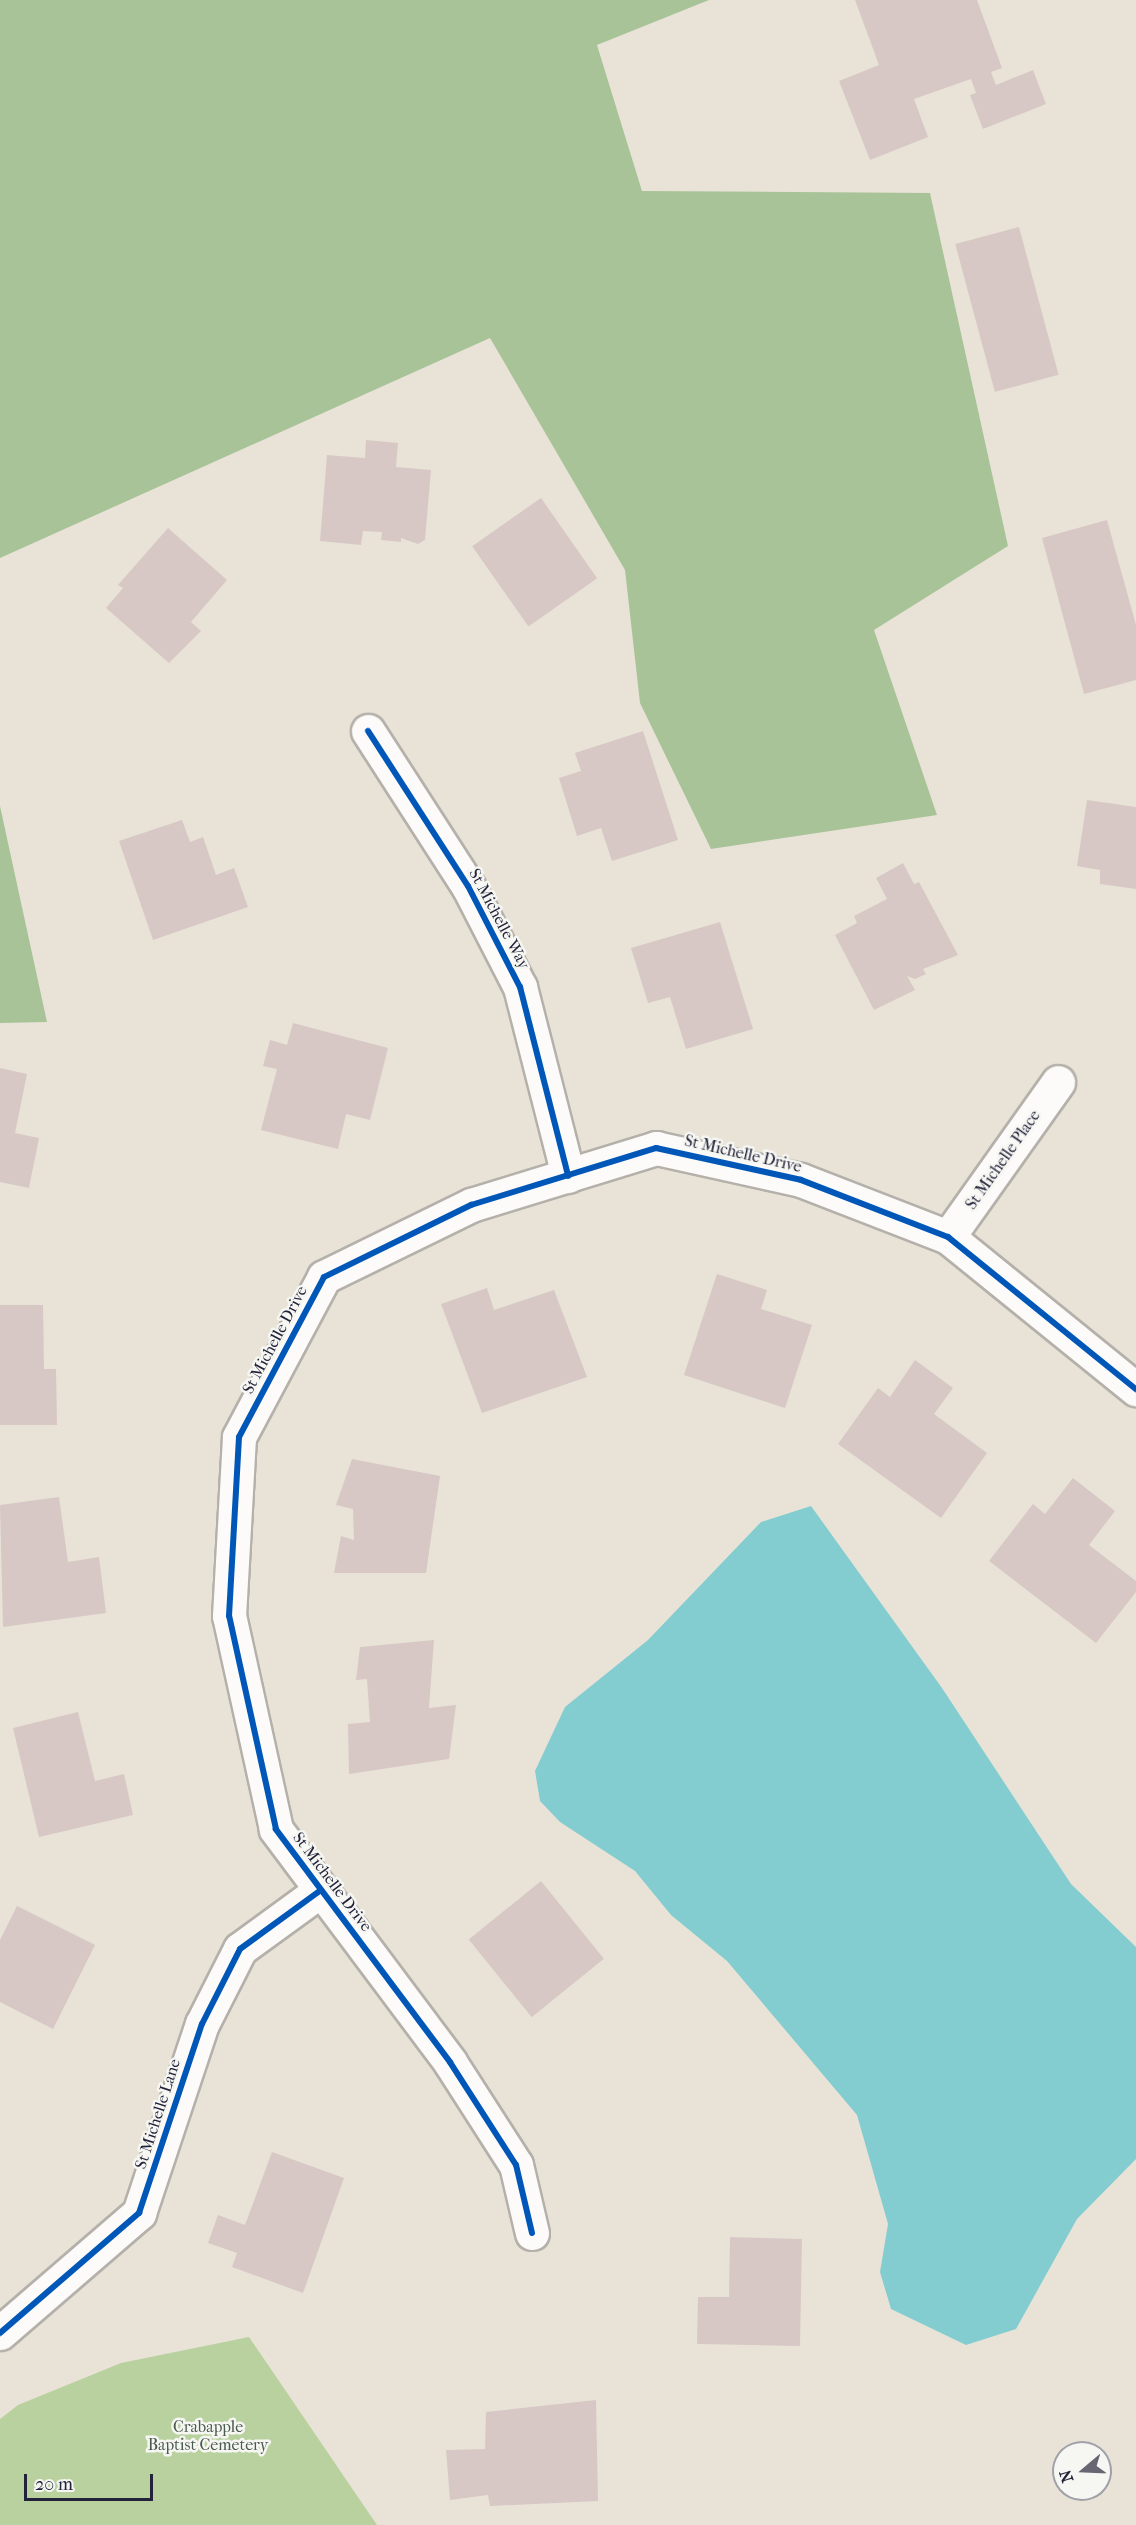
<!DOCTYPE html>
<style>
body{margin:0}
#map{position:relative;width:1136px;height:2525px;overflow:hidden;background:#e9e3d7;font-family:"IM FELL French Canon",serif}
div>[style]{position:absolute}
.green>*{inset:0;background:#b9d19f}
.forest>*{inset:0;background:#a9c398}
.water>*{inset:0;background:#83cdd1}
.building>*{inset:0;background:#d7c8c6;transform-origin:0 0}
.roads{filter:drop-shadow(2px 0 #b4b0aa) drop-shadow(-2px 0 #b4b0aa) drop-shadow(0 2px #b4b0aa) drop-shadow(0 -2px #b4b0aa)}
.street>*{height:33px;margin:-16.5px;padding:0 16.5px;transform-origin:16.5px;border-radius:16.5px;background:#fcfbf9}
.cycleway>*{height:6px;margin:-3px;padding:0 3px;transform-origin:3px;border-radius:3px;background:#0057b8}
span{translate:-50% -50%;white-space:nowrap;text-align:center;line-height:1.15;-webkit-text-stroke:5px #f6f6f2;paint-order:stroke}
.street-label{font-size:16px;color:#22223b}
.park-label{font-size:16px;color:#495a4e}
.north{position:absolute;left:1052px;top:2441px;width:60px;height:60px;box-sizing:border-box;background:#f6f6f2;border:2px solid #a1a1a9;border-radius:50%;rotate:251deg;font-size:16px;font-weight:700;line-height:24px;text-align:center;color:#22223b}
.north::after{content:'';display:block;margin:auto;width:21px;height:27px;background:#686672;clip-path:polygon(50% 0,100% 100%,50% 72%,0 100%)}
.scale{position:absolute;left:24px;top:2474px;width:129px;height:27px;box-sizing:border-box;border:3px solid #22223b;border-top:0;padding-left:8px;font-size:18px;line-height:21px;white-space:nowrap;color:#22223b;-webkit-text-stroke:4px #f6f6f2;paint-order:stroke}
</style>
<div id="map">
<div class="green">
<i style="clip-path:polygon(249px 2337px,377px 2525px,0 2525px,0 2419px,18px 2405px,121px 2363px)"></i>
</div>
<div class="forest">
<i style="clip-path:polygon(0 0,709px 0,597px 45px,642px 191px,930px 193px,1008px 546px,874px 630px,937px 815px,711px 849px,640px 703px,625px 570px,490px 338px,0 558px)"></i>
<i style="clip-path:polygon(0 806px,47px 1022px,0 1023px)"></i>
</div>
<div class="water">
<i style="clip-path:polygon(811px 1506px,942px 1688px,1071px 1884px,1136px 1947px,1136px 2159px,1077px 2219px,1016px 2329px,966px 2345px,891px 2309px,880px 2272px,888px 2224px,857px 2115px,727px 1961px,671px 1915px,635px 1871px,560px 1822px,540px 1801px,535px 1771px,565px 1707px,648px 1640px,761px 1522px)"></i>
</div>
<div class="building">
<i style="clip-path:polygon(855px 0,977px 0,1002px 68px,991px 72px,996px 85px,1033px 70px,1046px 104px,983px 129px,970px 95px,976px 93px,971px 79px,914px 99px,928px 137px,870px 160px,839px 81px,879px 65px)"></i>
<i style="left:1019px;top:227px;width:153px;height:66px;rotate:75deg"></i>
<i style="clip-path:polygon(366px 440px,398px 443px,396px 467px,431px 470px,425px 540px,418px 544px,401px 538px,401px 542px,381px 540px,382px 532px,363px 531px,361px 545px,320px 541px,327px 455px,365px 458px)"></i>
<i style="left:541px;top:498px;width:98px;height:84px;rotate:55deg"></i>
<i style="clip-path:polygon(1107px 520px,1136px 625px,1136px 680px,1084px 694px,1042px 538px)"></i>
<i style="clip-path:polygon(168px 528px,227px 580px,191px 622px,201px 631px,169px 663px,106px 608px,123px 588px,118px 585px)"></i>
<i style="clip-path:polygon(643px 731px,678px 840px,612px 861px,601px 828px,577px 836px,559px 778px,581px 771px,575px 753px)"></i>
<i style="clip-path:polygon(1087px 800px,1136px 807px,1136px 889px,1100px 884px,1100px 870px,1077px 866px)"></i>
<i style="clip-path:polygon(182px 820px,190px 842px,203px 837px,216px 875px,234px 868px,248px 907px,153px 940px,119px 841px)"></i>
<i style="clip-path:polygon(903px 863px,914px 884px,919px 882px,958px 955px,923px 969px,926px 974px,915px 979px,907px 976px,915px 990px,874px 1010px,835px 935px,857px 923px,854px 916px,887px 899px,876px 878px)"></i>
<i style="clip-path:polygon(720px 922px,753px 1029px,686px 1049px,670px 997px,648px 1003px,631px 948px)"></i>
<i style="clip-path:polygon(293px 1023px,388px 1048px,370px 1120px,346px 1114px,338px 1149px,261px 1130px,277px 1069px,263px 1066px,270px 1040px,287px 1045px)"></i>
<i style="clip-path:polygon(0 1068px,27px 1074px,15px 1133px,39px 1138px,29px 1188px,0 1182px)"></i>
<i style="clip-path:polygon(717px 1274px,767px 1290px,761px 1309px,812px 1325px,785px 1408px,684px 1375px)"></i>
<i style="clip-path:polygon(487px 1288px,494px 1310px,554px 1290px,587px 1377px,482px 1413px,441px 1304px)"></i>
<i style="clip-path:polygon(0 1305px,43px 1305px,44px 1369px,56px 1369px,57px 1425px,0 1425px)"></i>
<i style="clip-path:polygon(915px 1360px,953px 1388px,934px 1414px,987px 1453px,941px 1518px,838px 1444px,878px 1388px,890px 1397px)"></i>
<i style="clip-path:polygon(352px 1459px,440px 1476px,426px 1573px,334px 1573px,341px 1536px,354px 1540px,353px 1509px,336px 1505px)"></i>
<i style="clip-path:polygon(1073px 1478px,1115px 1511px,1089px 1545px,1136px 1581px,1136px 1592px,1096px 1643px,989px 1561px,1033px 1504px,1045px 1514px)"></i>
<i style="clip-path:polygon(59px 1497px,68px 1562px,99px 1557px,106px 1613px,3px 1627px,0 1505px)"></i>
<i style="clip-path:polygon(434px 1640px,429px 1708px,456px 1705px,449px 1759px,349px 1774px,348px 1724px,370px 1722px,367px 1679px,356px 1680px,360px 1647px)"></i>
<i style="clip-path:polygon(78px 1712px,95px 1781px,124px 1774px,133px 1815px,39px 1837px,13px 1728px)"></i>
<i style="left:541px;top:1881px;width:100px;height:93px;rotate:51deg"></i>
<i style="clip-path:polygon(17px 1906px,95px 1945px,53px 2029px,0 2002px,0 1940px)"></i>
<i style="clip-path:polygon(272px 2152px,344px 2178px,303px 2293px,232px 2267px,237px 2253px,208px 2243px,218px 2215px,245px 2225px)"></i>
<i style="clip-path:polygon(730px 2237px,802px 2239px,800px 2346px,697px 2344px,698px 2297px,729px 2297px)"></i>
<i style="clip-path:polygon(596px 2400px,598px 2501px,490px 2506px,488px 2495px,450px 2500px,446px 2450px,485px 2449px,486px 2412px)"></i>
</div>
<div class="roads">
<div class="street">
<i style="left:368px;top:731px;width:184px;rotate:57.2deg"></i>
<i style="left:468px;top:886px;width:114px;rotate:62.8deg"></i>
<i style="left:520px;top:987px;width:195px;rotate:75.7deg"></i>
<i style="left:948px;top:1237px;width:190px;rotate:-54.6deg"></i>
<i style="left:532px;top:2233px;width:70px;rotate:-103.2deg"></i>
<i style="left:516px;top:2165px;width:122px;rotate:-122.7deg"></i>
<i style="left:450px;top:2062px;width:291px;rotate:-126.8deg"></i>
<i style="left:276px;top:1829px;width:218px;rotate:-102.4deg"></i>
<i style="left:229px;top:1616px;width:179px;rotate:-86.8deg"></i>
<i style="left:239px;top:1437px;width:181px;rotate:-62deg"></i>
<i style="left:324px;top:1277px;width:164px;rotate:-26.1deg"></i>
<i style="left:471px;top:1205px;width:194px;rotate:-17.1deg"></i>
<i style="left:656px;top:1148px;width:148px;rotate:12.4deg"></i>
<i style="left:801px;top:1180px;width:158px;rotate:21.2deg"></i>
<i style="left:948px;top:1237px;width:242px;rotate:39deg"></i>
<i style="left:0;top:2333px;width:184px;rotate:-40.8deg"></i>
<i style="left:139px;top:2213px;width:199px;rotate:-71.6deg"></i>
<i style="left:202px;top:2024px;width:84px;rotate:-63.1deg"></i>
<i style="left:240px;top:1949px;width:100px;rotate:-36.1deg"></i>
</div>
</div>
<div class="cycleway">
<i style="left:368px;top:731px;width:184px;rotate:57.2deg"></i>
<i style="left:468px;top:886px;width:114px;rotate:62.8deg"></i>
<i style="left:520px;top:987px;width:195px;rotate:75.7deg"></i>
<i style="left:532px;top:2233px;width:70px;rotate:-103.2deg"></i>
<i style="left:516px;top:2165px;width:122px;rotate:-122.7deg"></i>
<i style="left:450px;top:2062px;width:291px;rotate:-126.8deg"></i>
<i style="left:276px;top:1829px;width:218px;rotate:-102.4deg"></i>
<i style="left:229px;top:1616px;width:179px;rotate:-86.8deg"></i>
<i style="left:239px;top:1437px;width:181px;rotate:-62deg"></i>
<i style="left:324px;top:1277px;width:164px;rotate:-26.1deg"></i>
<i style="left:471px;top:1205px;width:194px;rotate:-17.1deg"></i>
<i style="left:656px;top:1148px;width:148px;rotate:12.4deg"></i>
<i style="left:801px;top:1180px;width:158px;rotate:21.2deg"></i>
<i style="left:948px;top:1237px;width:242px;rotate:39deg"></i>
<i style="left:0;top:2333px;width:184px;rotate:-40.8deg"></i>
<i style="left:139px;top:2213px;width:199px;rotate:-71.6deg"></i>
<i style="left:202px;top:2024px;width:84px;rotate:-63.1deg"></i>
<i style="left:240px;top:1949px;width:100px;rotate:-36.1deg"></i>
</div>
<div class="street-label">
<span style="left:499px;top:919px;rotate:62deg">St Michelle Way</span>
<span style="left:743px;top:1154px;rotate:13deg">St Michelle Drive</span>
<span style="left:1003px;top:1160px;rotate:-55deg">St Michelle Place</span>
<span style="left:275px;top:1340px;rotate:-62deg">St Michelle Drive</span>
<span style="left:332px;top:1882px;rotate:53deg">St Michelle Drive</span>
<span style="left:158px;top:2114px;rotate:-72deg">St Michelle Lane</span>
</div>
<div class="park-label">
<span style="left:208px;top:2436px">Crabapple<br>Baptist Cemetery</span>
</div>
<div class="north">N</div>
<div class="scale">20 m</div>
</div>
